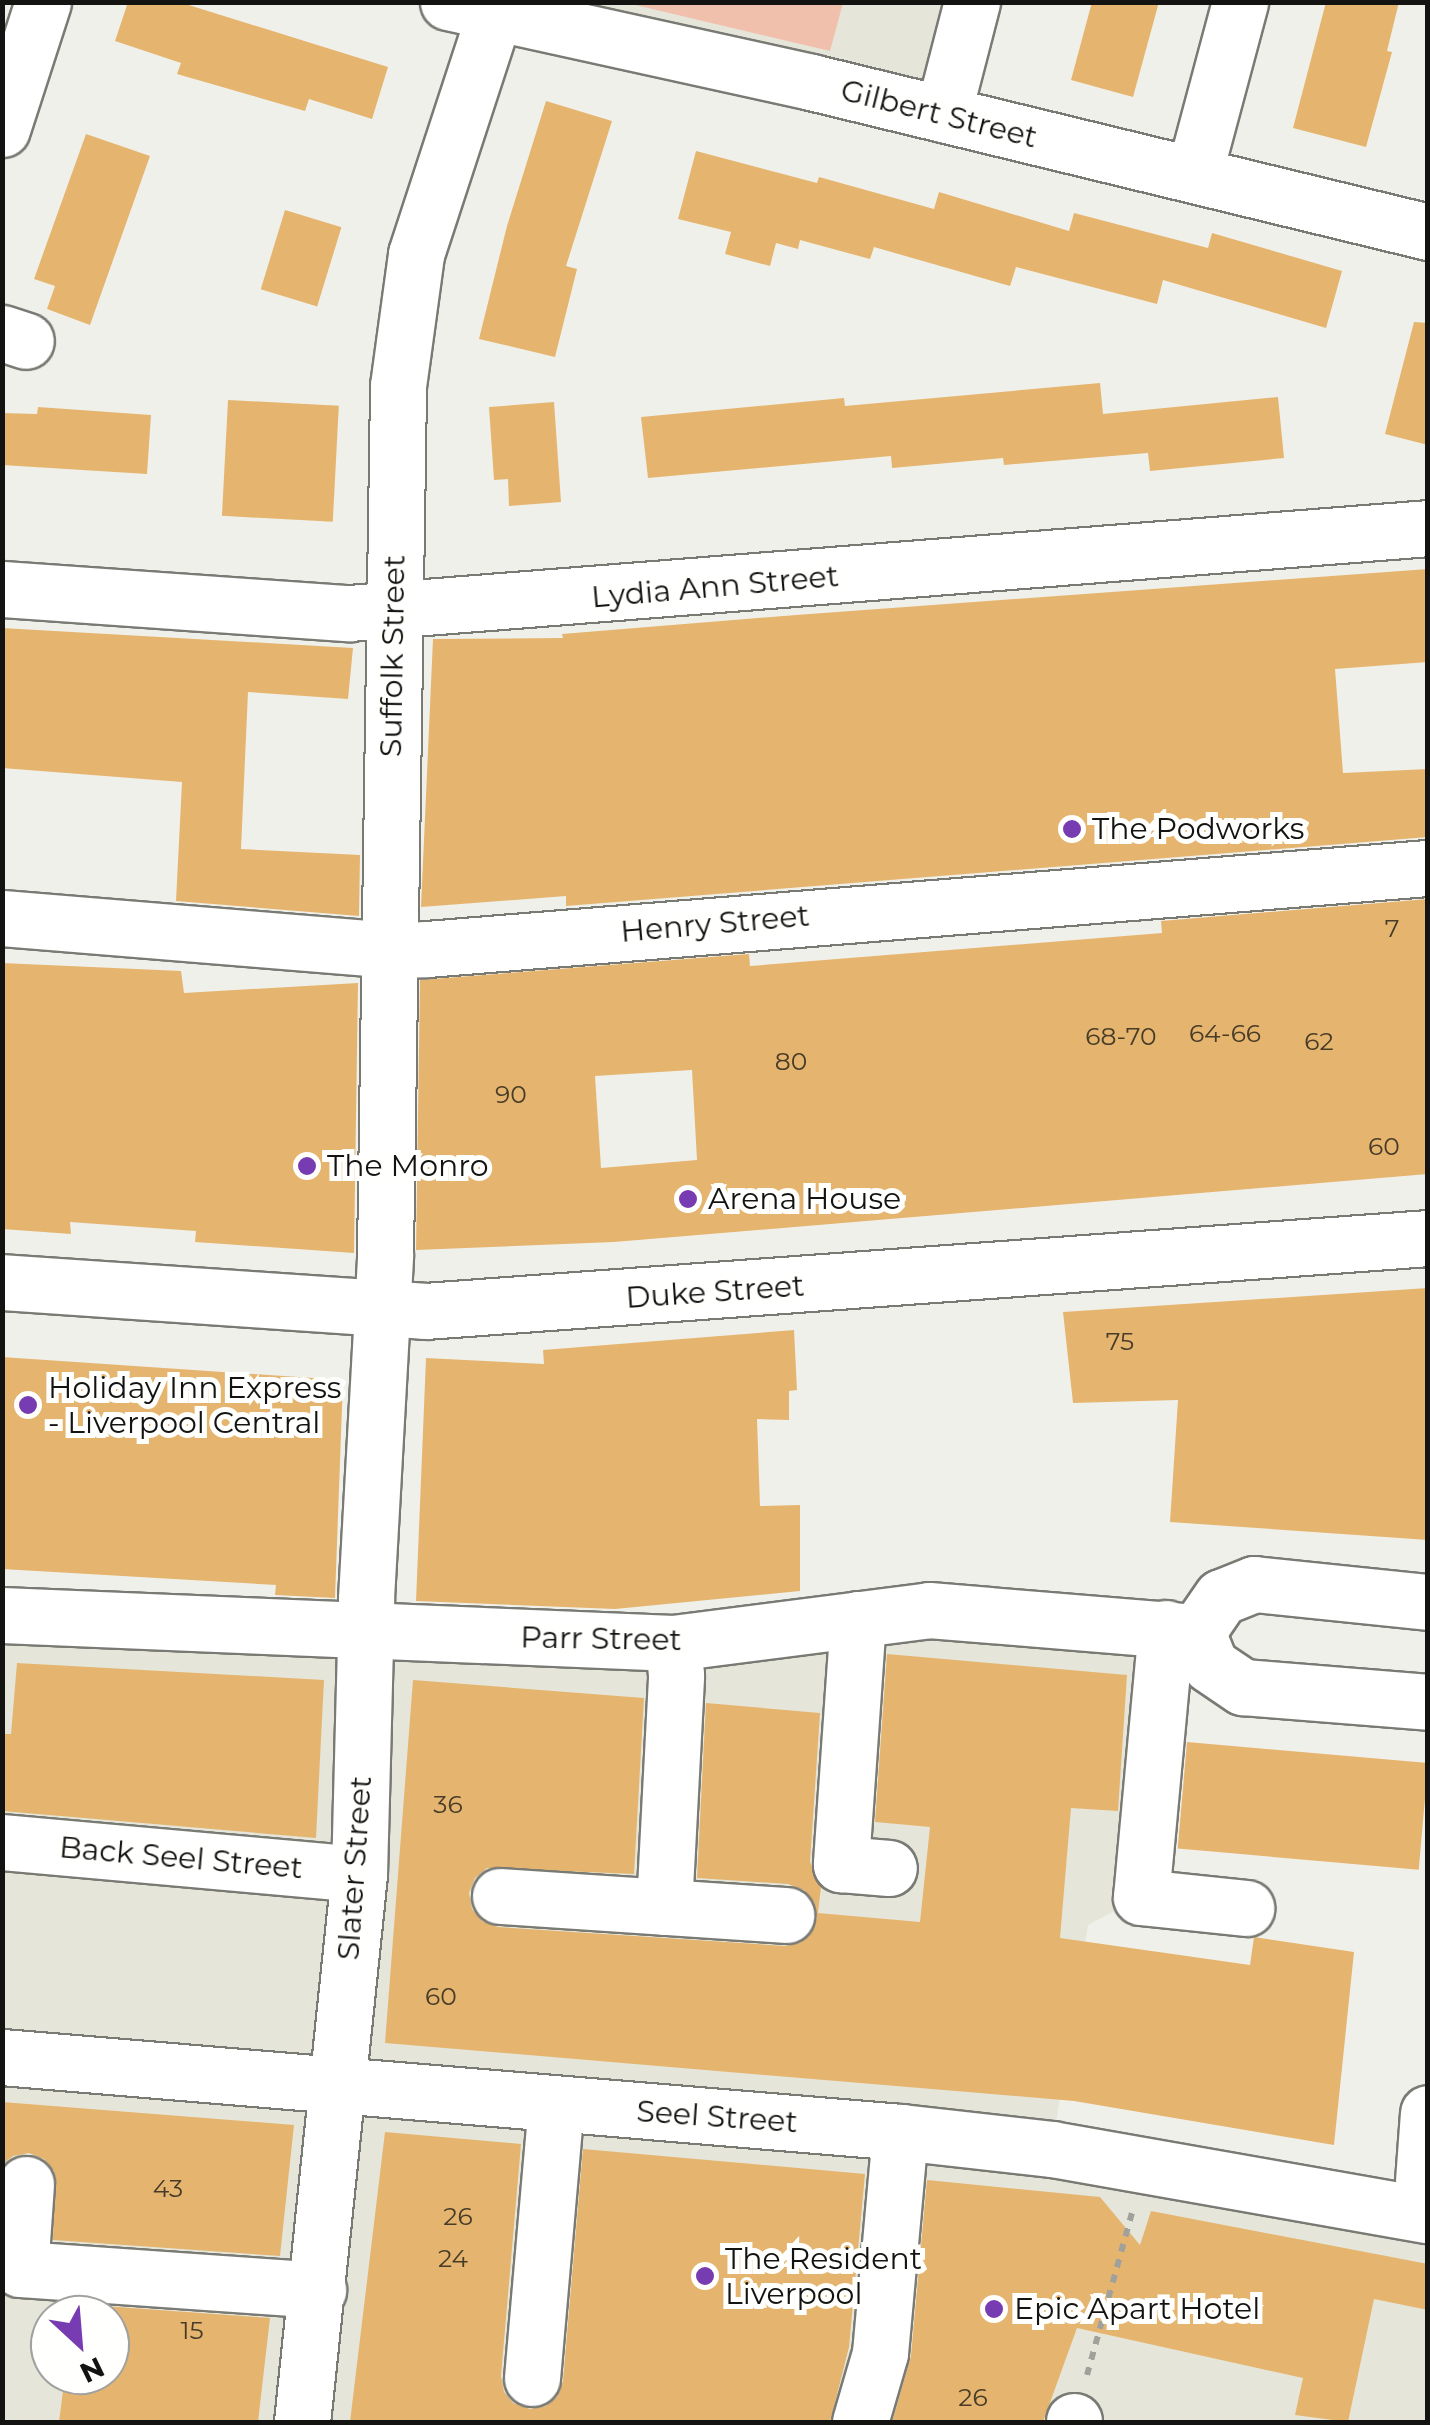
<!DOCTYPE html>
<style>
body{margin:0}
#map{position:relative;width:1430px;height:2425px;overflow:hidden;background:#f0f0ea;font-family:Montserrat,sans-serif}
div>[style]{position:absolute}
.built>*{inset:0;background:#e5e6d9}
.green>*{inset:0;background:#f1c0ad}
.building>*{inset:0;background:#e5b56f;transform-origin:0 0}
.path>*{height:6px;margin-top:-3px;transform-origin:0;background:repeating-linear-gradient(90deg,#a1a19c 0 8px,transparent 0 16px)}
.roads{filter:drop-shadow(2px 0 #7a7a75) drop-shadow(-2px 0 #7a7a75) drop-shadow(0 2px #7a7a75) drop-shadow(0 -2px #7a7a75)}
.minor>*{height:55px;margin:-27.5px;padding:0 27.5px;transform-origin:27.5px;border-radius:27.5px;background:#fff}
.dots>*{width:28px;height:28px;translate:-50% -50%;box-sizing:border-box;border:5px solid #fffffe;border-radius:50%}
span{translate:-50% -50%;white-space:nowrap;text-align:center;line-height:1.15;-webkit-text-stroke:10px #fffffe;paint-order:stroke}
.number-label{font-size:25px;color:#483c28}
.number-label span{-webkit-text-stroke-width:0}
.street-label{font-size:30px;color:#131311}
.poi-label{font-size:30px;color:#131311}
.left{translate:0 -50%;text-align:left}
.frame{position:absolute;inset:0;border:5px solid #131311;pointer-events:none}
.north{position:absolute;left:30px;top:2295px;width:100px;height:100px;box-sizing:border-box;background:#fffffe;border:2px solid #a1a19f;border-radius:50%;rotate:154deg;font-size:28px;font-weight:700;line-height:40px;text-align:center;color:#131311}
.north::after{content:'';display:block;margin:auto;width:35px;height:45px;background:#773cb1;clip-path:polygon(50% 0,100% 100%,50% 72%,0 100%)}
</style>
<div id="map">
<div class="built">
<i style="clip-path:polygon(448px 3px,971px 3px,943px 114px)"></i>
<i style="clip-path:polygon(evenodd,2px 1611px,1166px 1628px,1141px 1897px,1088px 1925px,1052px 2148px,1427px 2215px,1427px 2422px,3px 2422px,2px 1611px,50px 2315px,110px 2315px,110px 2375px,50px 2375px,50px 2315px)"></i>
</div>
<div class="green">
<i style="clip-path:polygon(627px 3px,843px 2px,843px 3px,830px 51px)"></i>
</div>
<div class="building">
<i style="clip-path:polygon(128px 2px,179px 2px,388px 67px,372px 119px,309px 99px,305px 111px,177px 74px,181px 63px,115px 41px)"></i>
<i style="clip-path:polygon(1092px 2px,1159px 2px,1133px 97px,1071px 80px)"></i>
<i style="clip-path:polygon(1326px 2px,1399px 2px,1387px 51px,1392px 52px,1366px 147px,1293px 128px)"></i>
<i style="clip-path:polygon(546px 101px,612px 121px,566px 266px,577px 269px,555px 357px,479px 339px,507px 226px)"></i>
<i style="clip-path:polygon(86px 134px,150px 156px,90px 325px,47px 309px,55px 286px,34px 279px)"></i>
<i style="clip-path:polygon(696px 151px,817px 183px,819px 177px,934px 209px,939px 192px,1069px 231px,1074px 213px,1208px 248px,1212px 233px,1342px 271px,1326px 328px,1163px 280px,1157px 304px,1016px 267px,1010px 286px,874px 247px,870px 259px,800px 240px,798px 249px,776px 243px,770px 266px,725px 254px,731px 232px,678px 219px)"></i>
<i style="left:285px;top:210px;width:59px;height:83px;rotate:17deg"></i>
<i style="clip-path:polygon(1414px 322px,1428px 323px,1428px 445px,1385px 434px)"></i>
<i style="clip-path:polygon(1100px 383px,1103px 414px,1278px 397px,1284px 458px,1150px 471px,1148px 453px,1004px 465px,1003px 458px,892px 468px,891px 456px,648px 478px,641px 417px,844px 398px,845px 406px)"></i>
<i style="left:228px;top:400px;width:111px;height:116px;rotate:3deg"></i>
<i style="clip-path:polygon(554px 402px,561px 502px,509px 506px,508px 479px,494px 480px,489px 407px)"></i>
<i style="clip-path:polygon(38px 407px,151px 415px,147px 474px,2px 465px,2px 413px,37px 414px)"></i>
<i style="clip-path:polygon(1428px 569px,1428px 662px,1335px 669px,1343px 773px,1428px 769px,1428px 837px,566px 906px,566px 896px,421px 907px,433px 639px,563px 638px,562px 634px,796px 615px)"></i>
<i style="clip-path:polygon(2px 628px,353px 648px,348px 699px,248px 692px,241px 849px,360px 855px,359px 916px,176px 901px,182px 782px,2px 768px)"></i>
<i style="clip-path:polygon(evenodd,1428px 899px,1428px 1174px,614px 1242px,416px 1250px,420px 980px,749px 954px,750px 966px,1162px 933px,1161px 921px,1428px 899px,692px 1070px,697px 1160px,601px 1168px,595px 1076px,692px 1070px)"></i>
<i style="clip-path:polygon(2px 963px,181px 971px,184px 993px,358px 983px,354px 1253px,195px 1242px,196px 1231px,70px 1222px,71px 1234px,2px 1229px)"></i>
<i style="clip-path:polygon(1428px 1288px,1428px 1540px,1170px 1522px,1178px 1400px,1073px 1403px,1063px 1312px)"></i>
<i style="clip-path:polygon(794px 1330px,797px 1390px,789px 1391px,789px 1420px,757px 1419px,760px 1506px,800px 1505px,800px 1591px,615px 1609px,416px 1601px,426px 1358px,544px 1364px,543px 1350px)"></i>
<i style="clip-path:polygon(2px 1357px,343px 1380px,335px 1598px,275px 1595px,276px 1585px,2px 1569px)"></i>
<i style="clip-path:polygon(887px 1654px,1127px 1675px,1118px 1811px,1071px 1808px,1060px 1938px,1250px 1965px,1254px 1937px,1354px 1952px,1334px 2145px,1074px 2101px,385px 2043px,413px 1680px,644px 1698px,634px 1874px,487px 1868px,475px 1878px,469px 1893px,472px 1909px,482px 1921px,498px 1927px,785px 1946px,799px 1943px,811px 1933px,817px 1918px,814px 1902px,804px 1890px,788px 1884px,697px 1878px,706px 1703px,820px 1713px,810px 1862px,821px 1887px,818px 1913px,920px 1922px,930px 1827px,875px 1822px)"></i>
<i style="clip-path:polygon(17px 1663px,324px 1680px,316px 1838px,2px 1811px,2px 1734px,11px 1734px)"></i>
<i style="left:1187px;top:1742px;width:242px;height:107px;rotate:5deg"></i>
<i style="clip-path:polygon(2px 2102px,294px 2125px,280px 2256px,53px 2240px,54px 2171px,44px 2159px,29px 2153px,13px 2156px,2px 2164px)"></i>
<i style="clip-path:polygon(385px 2132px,521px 2144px,501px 2376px,504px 2392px,513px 2403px,530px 2409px,546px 2406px,557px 2397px,563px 2381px,583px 2149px,865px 2174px,849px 2347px,830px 2422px,350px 2422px)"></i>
<i style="clip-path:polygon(927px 2180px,1100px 2197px,1140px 2245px,1151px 2211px,1428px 2264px,1428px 2310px,1374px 2299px,1348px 2422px,1295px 2415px,1303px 2378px,1077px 2328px,1043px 2422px,892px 2422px,911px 2356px)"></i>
<i style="clip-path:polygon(76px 2304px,270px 2318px,258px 2422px,59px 2422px,65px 2375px,110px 2375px,110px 2315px,74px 2315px)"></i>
</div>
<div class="path">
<i style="left:1087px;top:2375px;width:168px;rotate:-74.5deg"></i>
</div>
<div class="roads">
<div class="minor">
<i style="left:448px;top:2px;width:372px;rotate:12.4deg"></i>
<i style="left:811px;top:82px;width:635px;rotate:13.66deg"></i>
<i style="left:943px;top:114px;width:116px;rotate:-75.5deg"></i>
<i style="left:2px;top:129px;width:133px;rotate:-72.1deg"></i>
<i style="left:1194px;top:174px;width:178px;rotate:-75deg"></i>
<i style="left:2px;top:333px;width:25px;rotate:18deg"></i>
<i style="left:2px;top:589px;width:348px;rotate:4deg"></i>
<i style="left:349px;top:613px;width:1082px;rotate:-4.5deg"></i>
<i style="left:2px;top:918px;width:387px;rotate:4.7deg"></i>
<i style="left:388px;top:950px;width:39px;rotate:-1deg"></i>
<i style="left:427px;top:949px;width:1004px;rotate:-4.63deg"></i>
<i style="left:2px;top:1282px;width:424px;rotate:3.9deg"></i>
<i style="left:425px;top:1311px;width:1006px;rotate:-4.16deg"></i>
<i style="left:1428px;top:1602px;width:175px;rotate:-174.1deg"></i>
<i style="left:1254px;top:1584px;width:35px;rotate:158deg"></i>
<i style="left:1221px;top:1597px;width:42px;rotate:124.4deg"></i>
<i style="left:1197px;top:1632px;width:35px;rotate:68deg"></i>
<i style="left:1210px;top:1665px;width:40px;rotate:34deg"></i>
<i style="left:1243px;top:1687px;width:186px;rotate:4.6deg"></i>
<i style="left:2px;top:1615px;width:672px;rotate:2.39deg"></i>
<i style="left:673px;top:1643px;width:258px;rotate:-7.3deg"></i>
<i style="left:929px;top:1610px;width:269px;rotate:4.7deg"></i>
<i style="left:858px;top:1619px;width:246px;rotate:94deg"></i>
<i style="left:841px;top:1864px;width:48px;rotate:4.8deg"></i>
<i style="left:1166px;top:1628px;width:270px;rotate:95.3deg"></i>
<i style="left:1141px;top:1897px;width:106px;rotate:6deg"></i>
<i style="left:2px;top:1842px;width:358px;rotate:5.1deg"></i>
<i style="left:500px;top:1896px;width:287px;rotate:3.8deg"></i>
<i style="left:664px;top:1907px;width:232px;rotate:-87deg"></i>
<i style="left:676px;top:1675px;width:32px;rotate:-95deg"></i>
<i style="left:2px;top:2057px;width:901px;rotate:4.77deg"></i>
<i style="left:900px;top:2132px;width:153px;rotate:6.4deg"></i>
<i style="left:1052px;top:2149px;width:382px;rotate:10deg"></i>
<i style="left:1423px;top:2181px;width:68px;rotate:-85.8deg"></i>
<i style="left:26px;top:2184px;width:85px;rotate:94deg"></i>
<i style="left:20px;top:2269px;width:299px;rotate:4deg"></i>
<i style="left:532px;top:2378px;width:274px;rotate:-85deg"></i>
<i style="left:302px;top:2422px;width:551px;rotate:-84.06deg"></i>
<i style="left:359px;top:1874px;width:276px;rotate:-88.5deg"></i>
<i style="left:366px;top:1598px;width:345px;rotate:-86.8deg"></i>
<i style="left:385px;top:1254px;width:868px;rotate:-89.14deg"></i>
<i style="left:398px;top:386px;width:133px;rotate:-82.2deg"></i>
<i style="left:416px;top:254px;width:251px;rotate:-71.9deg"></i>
<i style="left:860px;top:2422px;width:72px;rotate:-73.8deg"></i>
<i style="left:880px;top:2353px;width:222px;rotate:-84.8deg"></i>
<i style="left:1074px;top:2422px;width:1px;rotate:-90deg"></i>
</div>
</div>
<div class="dots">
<i style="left:1072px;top:829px;background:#773cb1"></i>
<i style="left:307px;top:1166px;background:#773cb1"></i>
<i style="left:688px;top:1199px;background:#773cb1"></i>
<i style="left:28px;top:1405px;background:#773cb1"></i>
<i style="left:705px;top:2276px;background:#773cb1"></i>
<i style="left:994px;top:2309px;background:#773cb1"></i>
</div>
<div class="number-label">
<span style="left:1392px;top:928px">7</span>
<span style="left:1225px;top:1033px">64-66</span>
<span style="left:1121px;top:1036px">68-70</span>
<span style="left:1319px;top:1041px">62</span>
<span style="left:791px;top:1061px">80</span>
<span style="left:511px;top:1094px">90</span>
<span style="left:1384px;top:1146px">60</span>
<span style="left:1120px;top:1341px">75</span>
<span style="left:448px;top:1804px">36</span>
<span style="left:441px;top:1996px">60</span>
<span style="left:168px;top:2188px">43</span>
<span style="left:458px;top:2216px">26</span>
<span style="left:453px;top:2258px">24</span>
<span style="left:192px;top:2330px">15</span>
<span style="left:973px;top:2397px">26</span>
</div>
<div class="street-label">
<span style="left:939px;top:114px;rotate:14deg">Gilbert Street</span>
<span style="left:715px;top:587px;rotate:-5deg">Lydia Ann Street</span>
<span style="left:393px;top:656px;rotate:-89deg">Suffolk Street</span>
<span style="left:715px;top:924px;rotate:-5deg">Henry Street</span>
<span style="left:715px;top:1292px;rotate:-4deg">Duke Street</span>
<span style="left:601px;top:1639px;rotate:1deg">Parr Street</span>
<span style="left:181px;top:1858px;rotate:5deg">Back Seel Street</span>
<span style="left:355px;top:1868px;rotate:-86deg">Slater Street</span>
<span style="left:717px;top:2117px;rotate:4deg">Seel Street</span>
</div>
<div class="poi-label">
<span class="left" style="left:1092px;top:829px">The Podworks</span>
<span class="left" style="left:327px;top:1166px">The Monro</span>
<span class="left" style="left:708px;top:1199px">Arena House</span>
<span class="left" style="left:48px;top:1405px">Holiday Inn Express<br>- Liverpool Central</span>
<span class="left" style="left:725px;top:2276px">The Resident<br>Liverpool</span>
<span class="left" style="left:1014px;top:2309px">Epic Apart Hotel</span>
</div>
<div class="frame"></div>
<div class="north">N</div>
</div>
